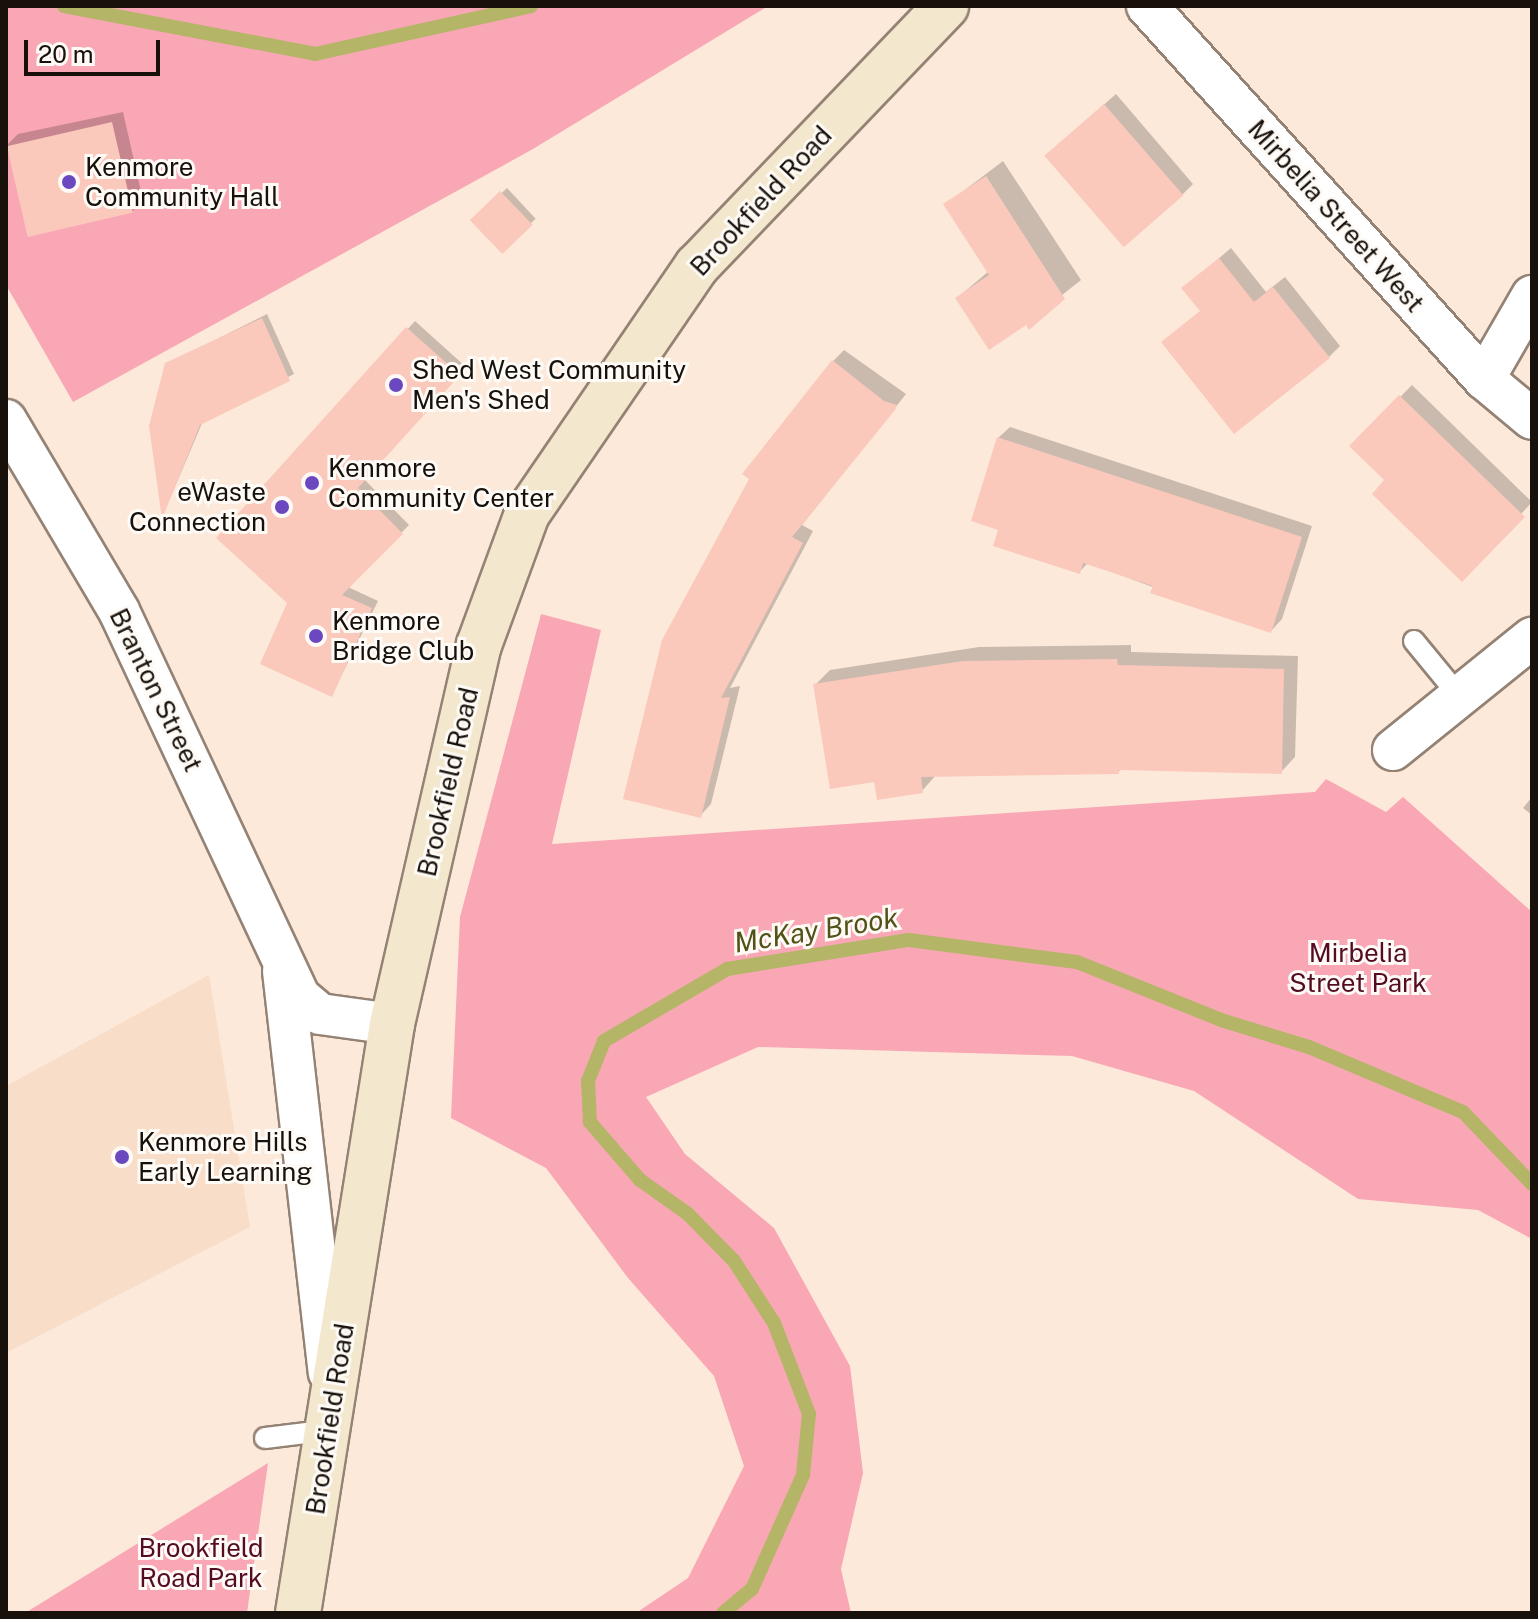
<!DOCTYPE html>
<style>
body{margin:0}
#map{position:relative;width:1538px;height:1619px;overflow:hidden;background:#fde9da;font-family:"Public Sans",sans-serif}
div>[style]{position:absolute}
.built>*{inset:0;background:#f8ddc8}
.green>*{inset:0;background:#f9a7b5}
.shadow>*{inset:0;background:#0003;transform-origin:0 0}
.stream>*{height:14px;margin:-7px;padding:0 7px;transform-origin:7px;border-radius:7px;background:#b4b567}
.building>*{inset:0;background:#fbc8bc;transform-origin:0 0}
.roads{filter:drop-shadow(2px 0 #948274) drop-shadow(-2px 0 #948274) drop-shadow(0 2px #948274) drop-shadow(0 -2px #948274)}
.lane>*{height:20px;margin:-10px;padding:0 10px;transform-origin:10px;border-radius:10px;background:#fff}
.street>*{height:40px;margin:-20px;padding:0 20px;transform-origin:20px;border-radius:20px;background:#fff}
.secondary>*{height:44px;margin:-22px;padding:0 22px;transform-origin:22px;border-radius:22px;background:#f3e7ce}
.dots>*{width:22px;height:22px;translate:-50% -50%;box-sizing:border-box;border:4px solid #fefaf6;border-radius:50%}
span{translate:-50% -50%;white-space:nowrap;text-align:center;line-height:1.15;-webkit-text-stroke:6px #fefaf6;paint-order:stroke}
.poi-label{font-size:26px;color:#17100b}
.left{translate:0 -50%;text-align:left}
.right{translate:-100% -50%;text-align:right}
.street-label{font-size:26px;color:#17100b}
.park-label{font-size:26px;color:#550c23}
.water-label{font-size:28px;color:#525218;font-style:italic}
.frame{position:absolute;inset:0;border:8px solid #17100b;pointer-events:none}
.scale{position:absolute;left:24px;top:40px;width:136px;height:36px;box-sizing:border-box;border:4px solid #17100b;border-top:0;padding-left:10px;font-size:24px;line-height:28px;white-space:nowrap;color:#17100b;-webkit-text-stroke:6px #fefaf6;paint-order:stroke}
</style>
<div id="map">
<div class="built">
<i style="clip-path:polygon(209px 975px,250px 1227px,6px 1353px,6px 1086px)"></i>
</div>
<div class="green">
<i style="clip-path:polygon(6px 6px,768px 6px,533px 149px,73px 402px,6px 285px)"></i>
<i style="clip-path:polygon(541px 614px,601px 630px,552px 844px,1315px 792px,1326px 779px,1386px 812px,1403px 797px,1532px 912px,1532px 1239px,1478px 1210px,1358px 1199px,1194px 1091px,1072px 1056px,758px 1047px,646px 1097px,685px 1154px,774px 1228px,850px 1366px,863px 1473px,841px 1569px,851px 1613px,636px 1613px,688px 1578px,744px 1466px,714px 1376px,628px 1278px,546px 1168px,451px 1118px,460px 917px)"></i>
<i style="clip-path:polygon(268px 1463px,247px 1613px,25px 1613px)"></i>
</div>
<div class="shadow">
<i style="clip-path:polygon(1116px 94px,1193px 184px,1182px 195px,1058px 145px)"></i>
<i style="clip-path:polygon(123px 112px,143px 200px,132px 212px,7px 145px,18px 134px)"></i>
<i style="clip-path:polygon(1003px 161px,1081px 280px,1027px 323px,957px 298px,989px 271px,945px 205px)"></i>
<i style="left:507px;top:188px;width:42px;height:47px;rotate:47deg"></i>
<i style="clip-path:polygon(1231px 248px,1266px 292px,1285px 277px,1340px 346px,1329px 357px,1164px 342px,1202px 310px,1184px 288px)"></i>
<i style="clip-path:polygon(267px 314px,294px 374px,203px 421px,163px 515px,167px 364px)"></i>
<i style="clip-path:polygon(415px 321px,466px 367px,364px 479px,409px 525px,348px 587px,378px 601px,332px 695px,289px 602px,219px 538px)"></i>
<i style="clip-path:polygon(844px 350px,906px 394px,802px 525px,813px 531px,730px 688px,740px 686px,711px 804px,700px 816px,626px 797px,833px 361px)"></i>
<i style="clip-path:polygon(1412px 385px,1532px 502px,1462px 579px,1387px 480px,1352px 446px)"></i>
<i style="clip-path:polygon(1010px 427px,1312px 526px,1282px 619px,1271px 631px,1088px 563px,1080px 571px,1001px 528px,998px 438px)"></i>
<i style="clip-path:polygon(1131px 645px,1131px 652px,1298px 656px,1295px 757px,1281px 772px,1123px 768px,1118px 772px,936px 775px,922px 791px,875px 780px,815px 685px,830px 670px,979px 647px)"></i>
<i style="clip-path:polygon(1532px 797px,1532px 815px,1523px 808px)"></i>
</div>
<div class="stream">
<i style="left:64px;top:6px;width:256px;rotate:10.8deg"></i>
<i style="left:315px;top:54px;width:221px;rotate:-12.5deg"></i>
<i style="left:723px;top:1613px;width:38px;rotate:-40deg"></i>
<i style="left:752px;top:1589px;width:125px;rotate:-65.9deg"></i>
<i style="left:803px;top:1475px;width:61px;rotate:-84.4deg"></i>
<i style="left:809px;top:1414px;width:97px;rotate:-111deg"></i>
<i style="left:774px;top:1323px;width:74px;rotate:-122.8deg"></i>
<i style="left:734px;top:1261px;width:66px;rotate:-134.4deg"></i>
<i style="left:688px;top:1214px;width:59px;rotate:-144.7deg"></i>
<i style="left:640px;top:1180px;width:77px;rotate:-130.8deg"></i>
<i style="left:590px;top:1122px;width:41px;rotate:-92.8deg"></i>
<i style="left:588px;top:1081px;width:43px;rotate:-68.2deg"></i>
<i style="left:604px;top:1041px;width:143px;rotate:-30.3deg"></i>
<i style="left:727px;top:969px;width:184px;rotate:-9.1deg"></i>
<i style="left:909px;top:940px;width:169px;rotate:7.5deg"></i>
<i style="left:1077px;top:962px;width:155px;rotate:21.9deg"></i>
<i style="left:1221px;top:1020px;width:92px;rotate:17.1deg"></i>
<i style="left:1309px;top:1047px;width:167px;rotate:22.9deg"></i>
<i style="left:1463px;top:1112px;width:100px;rotate:46.2deg"></i>
</div>
<div class="building">
<i style="left:1104px;top:104px;width:121px;height:79px;rotate:49deg"></i>
<i style="left:112px;top:122px;width:93px;height:108px;rotate:77deg"></i>
<i style="clip-path:polygon(986px 176px,1065px 299px,1029px 330px,1026px 325px,989px 350px,955px 298px,989px 275px,943px 204px)"></i>
<i style="left:500px;top:191px;width:47px;height:42px;rotate:46deg"></i>
<i style="clip-path:polygon(1219px 258px,1254px 302px,1273px 287px,1330px 358px,1234px 434px,1161px 342px,1200px 311px,1181px 288px)"></i>
<i style="clip-path:polygon(262px 318px,290px 381px,200px 425px,162px 519px,149px 426px,165px 363px)"></i>
<i style="clip-path:polygon(406px 327px,460px 375px,358px 488px,403px 534px,342px 595px,372px 608px,332px 697px,260px 664px,287px 603px,216px 538px)"></i>
<i style="clip-path:polygon(832px 360px,884px 401px,897px 405px,895px 410px,792px 537px,803px 543px,721px 698px,730px 697px,701px 818px,623px 799px,662px 640px,749px 479px,742px 474px)"></i>
<i style="clip-path:polygon(1399px 395px,1525px 517px,1462px 582px,1372px 494px,1384px 480px,1349px 446px)"></i>
<i style="clip-path:polygon(997px 437px,1302px 537px,1271px 633px,1150px 593px,1153px 586px,1083px 563px,1080px 574px,993px 546px,998px 530px,971px 521px)"></i>
<i style="clip-path:polygon(1117px 659px,1118px 665px,1284px 669px,1282px 774px,1119px 770px,1119px 774px,921px 777px,923px 793px,877px 800px,874px 782px,830px 789px,813px 684px,963px 661px)"></i>
</div>
<div class="roads">
<div class="lane">
<i style="left:1414px;top:641px;width:72px;rotate:50.6deg"></i>
<i style="left:265px;top:1438px;width:65px;rotate:-7deg"></i>
</div>
<div class="street">
<i style="left:1147px;top:6px;width:503px;rotate:47.9deg"></i>
<i style="left:1484px;top:379px;width:62px;rotate:39.8deg"></i>
<i style="left:1484px;top:379px;width:96px;rotate:-60deg"></i>
<i style="left:6px;top:420px;width:222px;rotate:59.4deg"></i>
<i style="left:119px;top:611px;width:426px;rotate:64.9deg"></i>
<i style="left:300px;top:997px;width:26px;rotate:40deg"></i>
<i style="left:320px;top:1014px;width:73px;rotate:7.9deg"></i>
<i style="left:1393px;top:750px;width:179px;rotate:-38.9deg"></i>
<i style="left:283px;top:971px;width:404px;rotate:83.5deg"></i>
</div>
<div class="secondary">
<i style="left:298px;top:1613px;width:596px;rotate:-80.93deg"></i>
<i style="left:392px;top:1024px;width:389px;rotate:-77.1deg"></i>
<i style="left:479px;top:645px;width:140px;rotate:-69.9deg"></i>
<i style="left:527px;top:514px;width:301px;rotate:-55.6deg"></i>
<i style="left:697px;top:266px;width:360px;rotate:-46.2deg"></i>
</div>
</div>
<div class="dots">
<i style="left:69px;top:182px;background:#6b48c0"></i>
<i style="left:396px;top:385px;background:#6b48c0"></i>
<i style="left:312px;top:483px;background:#6b48c0"></i>
<i style="left:282px;top:507px;background:#6b48c0"></i>
<i style="left:316px;top:636px;background:#6b48c0"></i>
<i style="left:122px;top:1157px;background:#6b48c0"></i>
</div>
<div class="poi-label">
<span class="left" style="left:85px;top:182px">Kenmore<br>Community Hall</span>
<span class="left" style="left:412px;top:385px">Shed West Community<br>Men's Shed</span>
<span class="left" style="left:328px;top:483px">Kenmore<br>Community Center</span>
<span class="right" style="left:266px;top:507px">eWaste<br>Connection</span>
<span class="left" style="left:332px;top:636px">Kenmore<br>Bridge Club</span>
<span class="left" style="left:138px;top:1157px">Kenmore Hills<br>Early Learning</span>
</div>
<div class="street-label">
<span style="left:761px;top:201px;rotate:-47deg">Brookfield Road</span>
<span style="left:1336px;top:216px;rotate:48deg">Mirbelia Street West</span>
<span style="left:156px;top:690px;rotate:64deg">Branton Street</span>
<span style="left:448px;top:782px;rotate:-77deg">Brookfield Road</span>
<span style="left:330px;top:1419px;rotate:-81deg">Brookfield Road</span>
</div>
<div class="park-label">
<span style="left:1358px;top:968px">Mirbelia<br>Street Park</span>
<span style="left:201px;top:1563px">Brookfield<br>Road Park</span>
</div>
<div class="water-label">
<span style="left:816px;top:930px;rotate:-9deg">McKay Brook</span>
</div>
<div class="frame"></div>
<div class="scale">20 m</div>
</div>
